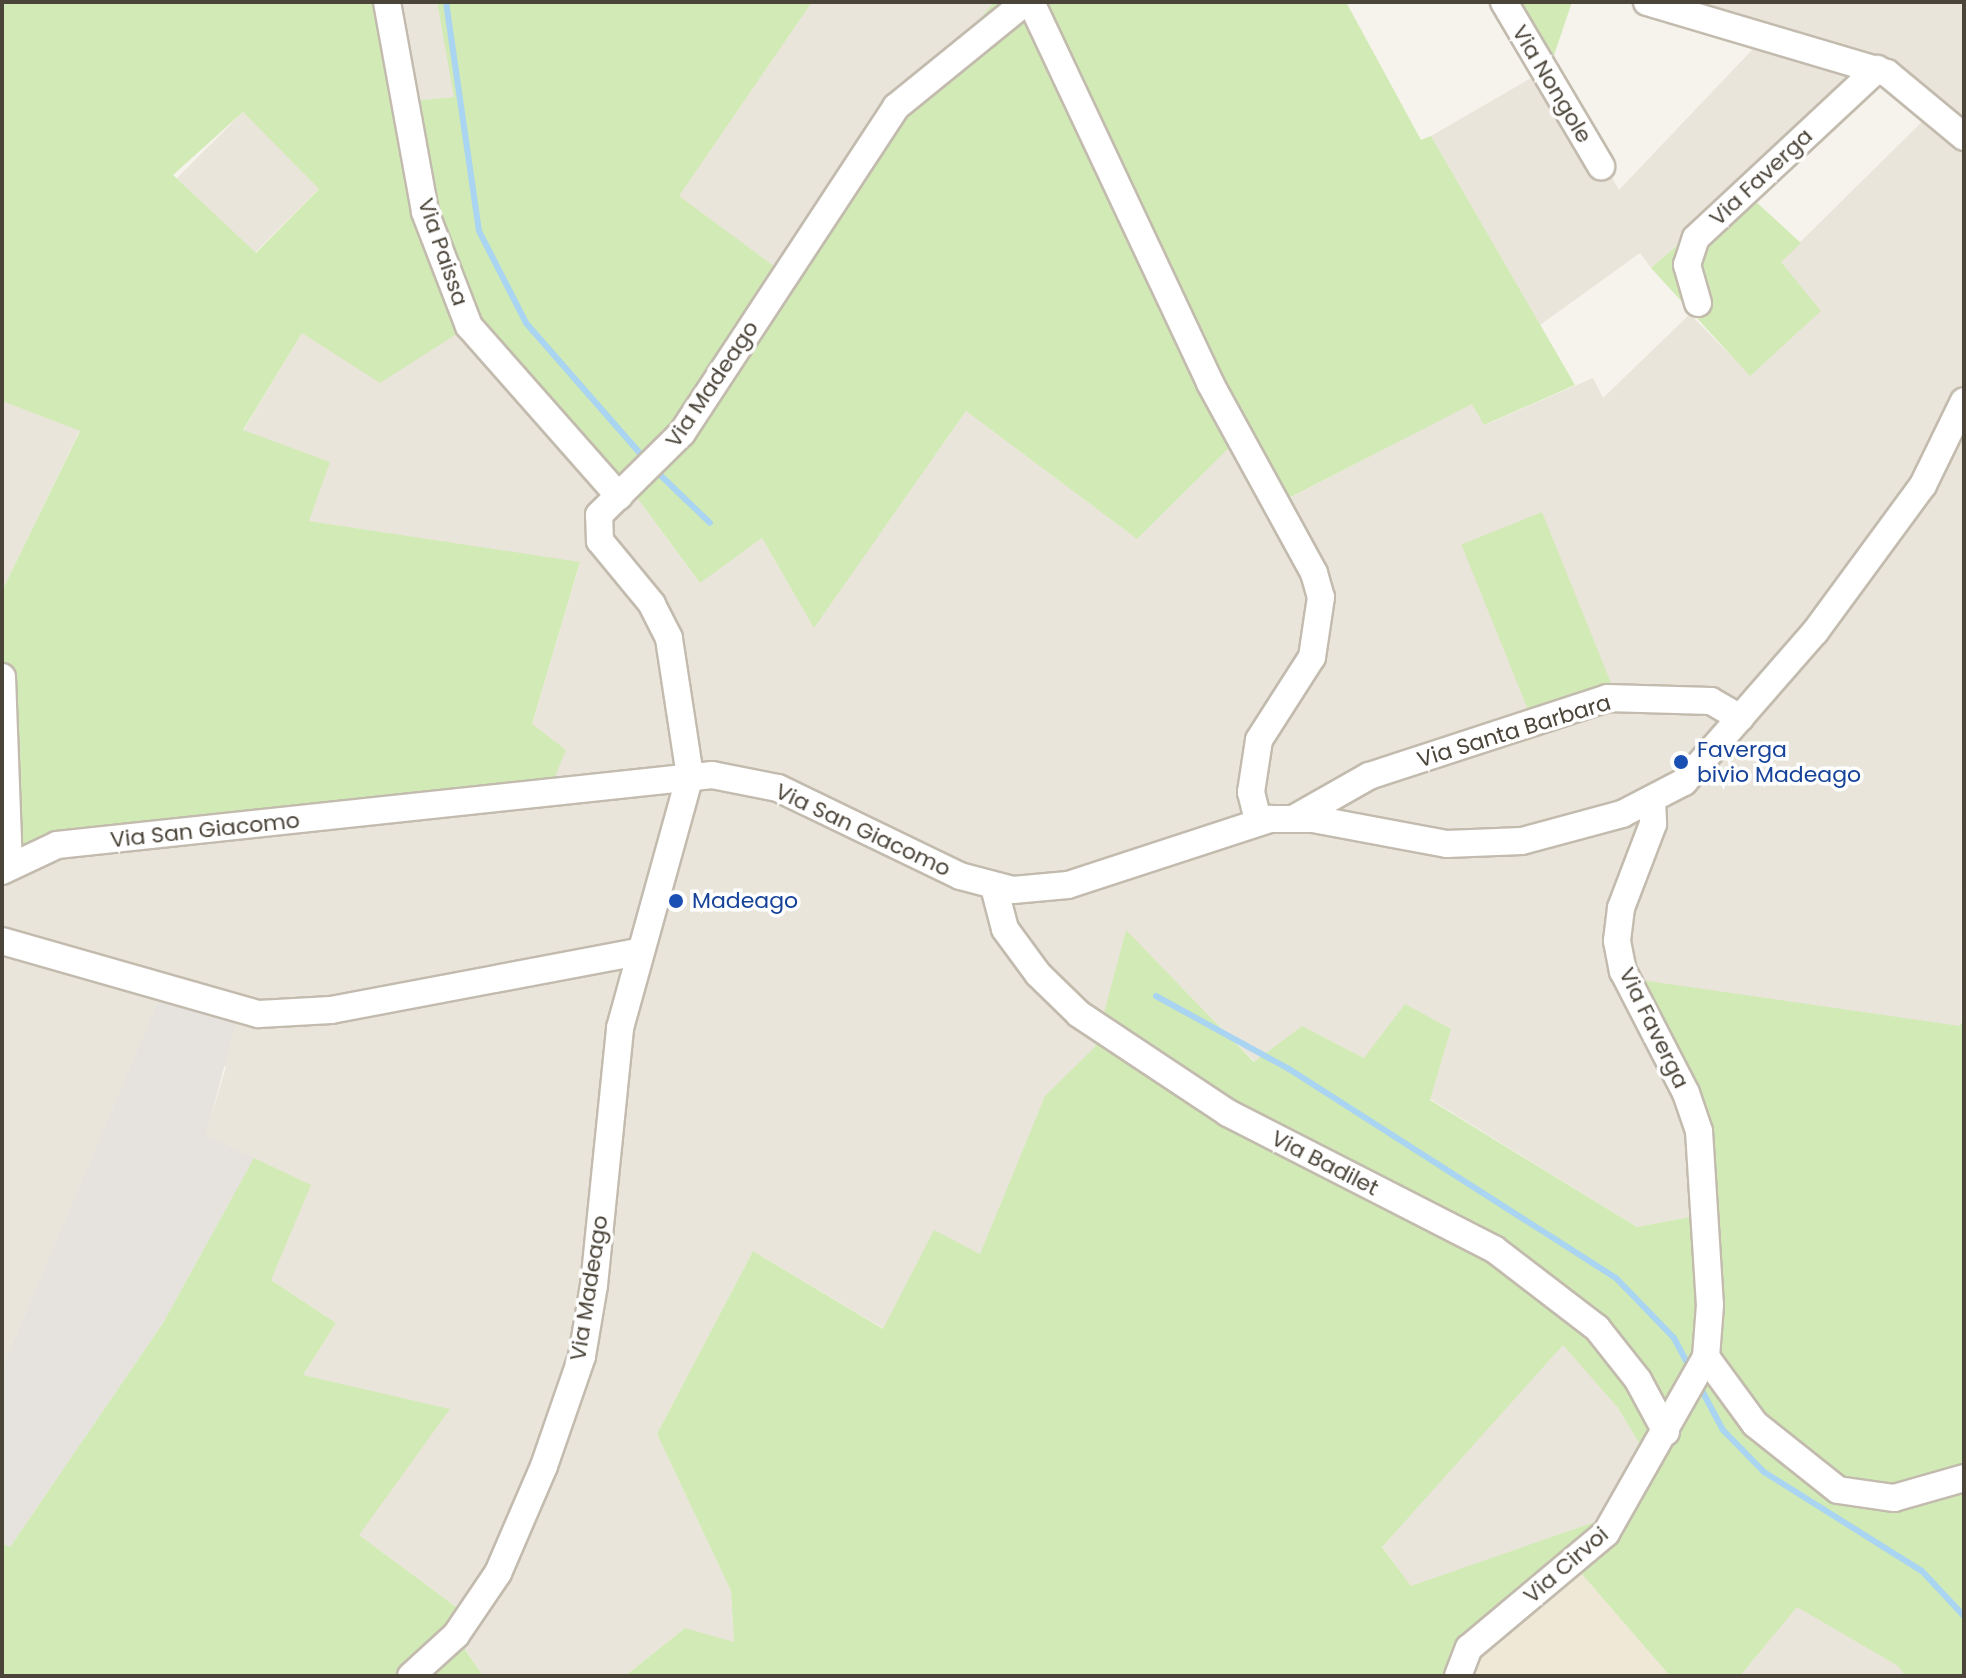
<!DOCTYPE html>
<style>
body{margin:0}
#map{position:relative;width:1966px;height:1678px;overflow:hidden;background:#f6f3ec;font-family:Poppins,sans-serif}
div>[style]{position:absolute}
.residential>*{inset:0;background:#eae5da;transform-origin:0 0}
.industrial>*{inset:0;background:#e6e2dd}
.education>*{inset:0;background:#efe8d6}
.green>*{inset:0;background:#d2eab5;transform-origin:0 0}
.stream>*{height:6px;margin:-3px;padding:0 3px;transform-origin:3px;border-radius:3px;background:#a9d4f2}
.roads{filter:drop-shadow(2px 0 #c2bbae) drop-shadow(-2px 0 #c2bbae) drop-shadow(0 2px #c2bbae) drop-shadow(0 -2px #c2bbae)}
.minor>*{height:26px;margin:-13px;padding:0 13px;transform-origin:13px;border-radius:13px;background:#fff}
.dots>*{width:22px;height:22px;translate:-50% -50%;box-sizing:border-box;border:4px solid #fff;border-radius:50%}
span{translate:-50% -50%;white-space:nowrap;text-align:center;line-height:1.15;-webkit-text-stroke:7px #fff;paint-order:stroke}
.street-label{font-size:22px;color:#4b4439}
.transit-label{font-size:22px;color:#164399}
.left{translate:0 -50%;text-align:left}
.frame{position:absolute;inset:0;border:4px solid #4b4439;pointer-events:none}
</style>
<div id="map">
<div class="residential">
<i style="clip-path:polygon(437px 2px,455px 97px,411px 101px,396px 4px)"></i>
<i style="clip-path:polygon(812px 2px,994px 2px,774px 266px,678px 197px)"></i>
<i style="clip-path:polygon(1677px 2px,1964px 2px,1961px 1026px,1696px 1137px,1700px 1215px,1637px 1227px,1430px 1099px,1451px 1029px,1364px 1058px,1302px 1026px,1255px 1062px,1126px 931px,1095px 1048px,1045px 1097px,980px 1255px,934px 1231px,884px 1329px,753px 1251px,657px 1434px,731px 1591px,734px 1643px,685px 1628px,625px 1676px,483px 1676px,452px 1629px,463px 1612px,359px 1535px,303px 1375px,336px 1323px,271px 1280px,205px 1136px,226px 1067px,162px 994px,2px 1368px,2px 878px,34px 861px,343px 827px,532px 724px,580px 563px,309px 521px,243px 431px,302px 333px,474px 323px,630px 488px,699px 582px,762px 538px,814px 627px,966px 411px,1137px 539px,1243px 433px,1282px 502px,1472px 403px,1485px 425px,1593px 378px,1603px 398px,1690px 314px,1750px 375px,1780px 262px,1940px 104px,1883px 66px,1651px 268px,1640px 253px,1540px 325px,1431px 136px,1550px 67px,1619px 190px,1769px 32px)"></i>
<i style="left:243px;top:112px;width:108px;height:94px;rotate:45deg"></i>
<i style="clip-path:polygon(2px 401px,80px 430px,2px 591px)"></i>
<i style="clip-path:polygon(1563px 1344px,1618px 1408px,1648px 1458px,1609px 1517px,1411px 1587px,1382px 1546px)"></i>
<i style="clip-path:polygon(1797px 1606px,1898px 1666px,1905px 1676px,1740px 1676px)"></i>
</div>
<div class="industrial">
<i style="clip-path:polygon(162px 993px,237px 1019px,206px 1135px,254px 1158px,163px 1323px,10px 1547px,2px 1543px,2px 1368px)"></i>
</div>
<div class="education">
<i style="clip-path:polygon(1568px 1558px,1670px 1676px,1445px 1676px,1450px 1652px)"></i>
</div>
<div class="green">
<i style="clip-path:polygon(evenodd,2px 2px,407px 2px,397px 4px,411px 101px,454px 97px,437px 2px,812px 2px,679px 196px,774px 266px,994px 2px,1346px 2px,1421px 140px,1431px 136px,1575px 385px,1484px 425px,1472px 404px,1281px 502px,1243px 434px,1137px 539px,966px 411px,814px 628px,762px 538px,700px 583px,630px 488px,474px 323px,380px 383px,302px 333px,243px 430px,330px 462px,309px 521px,580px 562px,532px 724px,566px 750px,544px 803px,35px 861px,2px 878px,2px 591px,80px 431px,2px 401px,2px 2px,243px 112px,319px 189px,256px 253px,173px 175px,243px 112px)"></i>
<i style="clip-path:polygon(1510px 2px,1572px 2px,1550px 67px)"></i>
<i style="clip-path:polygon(1742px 189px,1801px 243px,1781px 262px,1821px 311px,1750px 376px,1651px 268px)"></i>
<i style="left:1542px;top:512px;width:197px;height:87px;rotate:68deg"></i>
<i style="clip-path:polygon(evenodd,1126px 930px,1254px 1062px,1302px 1026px,1364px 1058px,1405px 1004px,1451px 1029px,1430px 1100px,1637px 1227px,1700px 1215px,1696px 1137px,1620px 977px,1960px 1026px,1964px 1019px,1964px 1676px,1905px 1676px,1898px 1666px,1797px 1607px,1740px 1676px,1670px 1676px,1568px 1558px,1450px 1652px,1445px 1676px,625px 1676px,685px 1628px,734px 1642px,731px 1591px,657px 1434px,753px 1251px,883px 1329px,934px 1230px,980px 1254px,1045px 1096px,1095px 1047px,1126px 930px,1563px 1345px,1618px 1408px,1648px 1458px,1609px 1517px,1411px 1586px,1382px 1547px,1563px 1345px)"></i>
<i style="clip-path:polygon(254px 1158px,311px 1185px,271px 1280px,336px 1323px,303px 1375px,450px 1409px,359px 1535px,463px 1612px,452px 1630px,483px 1676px,2px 1676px,2px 1543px,10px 1547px,163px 1323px)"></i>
</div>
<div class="stream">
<i style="left:446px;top:2px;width:231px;rotate:81.8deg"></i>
<i style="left:479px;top:231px;width:103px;rotate:62.9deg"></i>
<i style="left:526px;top:323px;width:181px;rotate:48.8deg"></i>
<i style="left:655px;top:470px;width:76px;rotate:43.9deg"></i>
<i style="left:1156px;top:996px;width:152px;rotate:28.8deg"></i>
<i style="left:1289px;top:1069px;width:388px;rotate:32.6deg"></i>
<i style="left:1616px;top:1278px;width:83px;rotate:46deg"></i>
<i style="left:1674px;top:1338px;width:36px;rotate:62deg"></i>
<i style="left:1700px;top:1387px;width:49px;rotate:61.9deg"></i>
<i style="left:1723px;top:1430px;width:59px;rotate:45.7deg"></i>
<i style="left:1764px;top:1472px;width:186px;rotate:32.1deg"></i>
<i style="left:1922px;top:1571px;width:62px;rotate:47deg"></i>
</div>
<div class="roads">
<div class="minor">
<i style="left:387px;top:2px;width:213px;rotate:79.7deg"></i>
<i style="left:425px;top:212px;width:122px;rotate:68.9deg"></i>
<i style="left:469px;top:326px;width:227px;rotate:48.6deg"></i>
<i style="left:1031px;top:2px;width:421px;rotate:64.8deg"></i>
<i style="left:1210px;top:383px;width:217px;rotate:61.3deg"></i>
<i style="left:1314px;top:573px;width:25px;rotate:74deg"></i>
<i style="left:1321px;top:597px;width:61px;rotate:98.5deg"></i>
<i style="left:1312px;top:657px;width:98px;rotate:122.6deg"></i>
<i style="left:1259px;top:740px;width:53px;rotate:98.7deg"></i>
<i style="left:1251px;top:792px;width:30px;rotate:76deg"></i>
<i style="left:1504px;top:2px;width:191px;rotate:59.4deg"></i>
<i style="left:1647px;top:2px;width:250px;rotate:16.5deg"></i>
<i style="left:1887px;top:73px;width:100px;rotate:39.7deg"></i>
<i style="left:1698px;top:303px;width:40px;rotate:-106deg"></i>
<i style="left:1687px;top:265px;width:28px;rotate:-72deg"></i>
<i style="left:1696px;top:238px;width:248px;rotate:-43deg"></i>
<i style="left:2px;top:677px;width:188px;rotate:87.9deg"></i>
<i style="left:1652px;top:802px;width:22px;rotate:87deg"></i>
<i style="left:1653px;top:824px;width:90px;rotate:110.9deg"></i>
<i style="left:1621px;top:908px;width:33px;rotate:97deg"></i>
<i style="left:1617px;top:941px;width:31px;rotate:79deg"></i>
<i style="left:1623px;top:971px;width:137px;rotate:62.7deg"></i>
<i style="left:1686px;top:1093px;width:40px;rotate:71.1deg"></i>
<i style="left:1699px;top:1131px;width:174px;rotate:86.4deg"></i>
<i style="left:1710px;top:1305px;width:52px;rotate:94.4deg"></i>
<i style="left:1706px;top:1357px;width:83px;rotate:53.8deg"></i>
<i style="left:1755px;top:1424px;width:106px;rotate:38.5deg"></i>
<i style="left:1838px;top:1490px;width:57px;rotate:8.1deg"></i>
<i style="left:1894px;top:1498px;width:73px;rotate:-15.9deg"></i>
<i style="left:1295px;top:818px;width:85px;rotate:-29.6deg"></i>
<i style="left:1369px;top:776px;width:250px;rotate:-18.1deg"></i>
<i style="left:1607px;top:698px;width:104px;rotate:1.7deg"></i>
<i style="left:1711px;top:701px;width:34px;rotate:30deg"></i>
<i style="left:2px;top:871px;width:61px;rotate:-25.3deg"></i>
<i style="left:57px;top:845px;width:659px;rotate:-6.1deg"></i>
<i style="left:712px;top:775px;width:67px;rotate:11.1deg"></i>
<i style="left:778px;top:788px;width:202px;rotate:25.8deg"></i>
<i style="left:960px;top:876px;width:55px;rotate:14.8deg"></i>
<i style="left:1013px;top:890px;width:55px;rotate:-5.2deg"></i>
<i style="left:1068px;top:885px;width:213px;rotate:-18.1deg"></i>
<i style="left:1270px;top:819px;width:43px"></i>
<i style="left:1313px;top:819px;width:136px;rotate:10.6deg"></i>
<i style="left:1447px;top:844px;width:75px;rotate:-2.3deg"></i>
<i style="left:1522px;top:841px;width:104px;rotate:-15.1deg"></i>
<i style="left:1622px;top:814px;width:70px;rotate:-27.3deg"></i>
<i style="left:1684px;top:782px;width:199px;rotate:-48.9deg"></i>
<i style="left:1815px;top:632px;width:182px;rotate:-53.7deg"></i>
<i style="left:1923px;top:485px;width:93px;rotate:-64deg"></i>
<i style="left:994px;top:887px;width:43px;rotate:75.3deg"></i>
<i style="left:1005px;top:929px;width:56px;rotate:53.7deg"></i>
<i style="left:1038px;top:974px;width:57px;rotate:44.3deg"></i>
<i style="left:1079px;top:1014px;width:179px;rotate:33.6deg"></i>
<i style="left:1228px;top:1113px;width:299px;rotate:27.1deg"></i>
<i style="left:1494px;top:1249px;width:130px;rotate:37.5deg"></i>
<i style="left:1597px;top:1328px;width:66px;rotate:51.7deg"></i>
<i style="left:1638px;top:1380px;width:59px;rotate:61.7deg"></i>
<i style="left:2px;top:941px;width:267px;rotate:15.9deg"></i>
<i style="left:259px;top:1014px;width:72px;rotate:-3.2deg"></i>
<i style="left:331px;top:1010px;width:313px;rotate:-10.7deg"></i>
<i style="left:411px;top:1676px;width:61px;rotate:-42.3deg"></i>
<i style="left:456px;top:1635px;width:75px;rotate:-55.9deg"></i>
<i style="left:498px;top:1573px;width:116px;rotate:-66.7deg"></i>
<i style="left:544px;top:1466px;width:116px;rotate:-70.9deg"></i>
<i style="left:582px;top:1356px;width:72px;rotate:-80.4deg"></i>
<i style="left:594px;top:1285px;width:258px;rotate:-84.2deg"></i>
<i style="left:620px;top:1028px;width:262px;rotate:-74.5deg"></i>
<i style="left:690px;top:776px;width:140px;rotate:-98.7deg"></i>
<i style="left:669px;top:638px;width:38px;rotate:-117deg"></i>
<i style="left:652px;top:604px;width:82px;rotate:-129.5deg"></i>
<i style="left:600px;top:541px;width:26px;rotate:-92deg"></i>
<i style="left:599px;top:515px;width:117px;rotate:-44.7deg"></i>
<i style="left:682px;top:433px;width:390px;rotate:-56.7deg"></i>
<i style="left:896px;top:107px;width:166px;rotate:-39.1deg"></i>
<i style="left:1458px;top:1676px;width:30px;rotate:-69deg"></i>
<i style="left:1469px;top:1648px;width:179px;rotate:-40deg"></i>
<i style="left:1606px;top:1533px;width:202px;rotate:-60.4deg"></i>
</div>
</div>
<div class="dots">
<i style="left:1681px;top:762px;background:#1a4fb4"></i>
<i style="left:676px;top:901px;background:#1a4fb4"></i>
</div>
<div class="street-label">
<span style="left:1552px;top:84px;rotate:59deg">Via Nongole</span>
<span style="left:1761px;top:177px;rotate:-43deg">Via Faverga</span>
<span style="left:443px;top:252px;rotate:71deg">Via Paissa</span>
<span style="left:712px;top:384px;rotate:-56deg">Via Madeago</span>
<span style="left:1514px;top:731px;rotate:-17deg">Via Santa Barbara</span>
<span style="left:205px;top:830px;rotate:-6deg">Via San Giacomo</span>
<span style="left:863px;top:830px;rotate:25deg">Via San Giacomo</span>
<span style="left:1654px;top:1028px;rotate:64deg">Via Faverga</span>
<span style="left:1325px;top:1163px;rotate:27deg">Via Badilet</span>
<span style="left:589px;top:1288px;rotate:-81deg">Via Madeago</span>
<span style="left:1566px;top:1565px;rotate:-41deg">Via Cirvoi</span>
</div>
<div class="transit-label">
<span class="left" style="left:1697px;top:762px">Faverga<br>bivio Madeago</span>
<span class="left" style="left:692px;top:901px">Madeago</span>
</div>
<div class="frame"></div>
</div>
